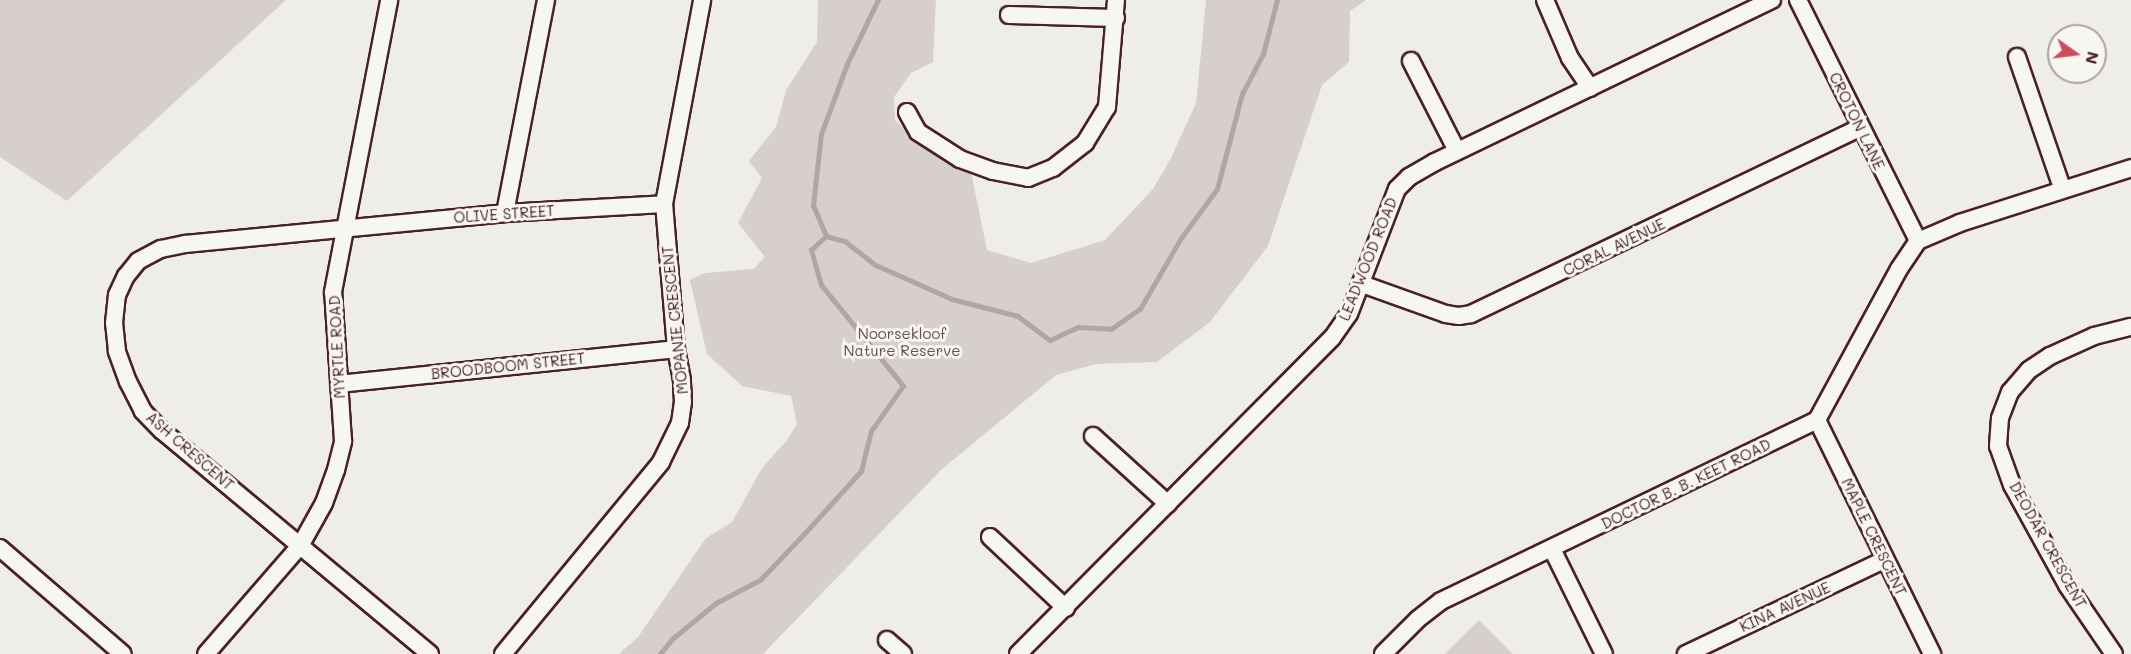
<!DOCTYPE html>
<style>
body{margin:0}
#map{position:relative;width:2131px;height:654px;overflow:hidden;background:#efedea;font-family:Mali,sans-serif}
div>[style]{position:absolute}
.green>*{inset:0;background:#d7cfce}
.stream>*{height:4.5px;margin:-2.25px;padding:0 2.25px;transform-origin:2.25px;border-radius:2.25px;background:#b4a4a5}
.roads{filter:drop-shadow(2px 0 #4a1f2b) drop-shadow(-2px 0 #4a1f2b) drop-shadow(0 2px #4a1f2b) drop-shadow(0 -2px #4a1f2b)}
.minor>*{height:16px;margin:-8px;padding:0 8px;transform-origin:8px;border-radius:8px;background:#f6f6f2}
span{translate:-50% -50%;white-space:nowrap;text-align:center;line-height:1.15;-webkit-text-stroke:6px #f6f6f2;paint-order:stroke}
.street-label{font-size:15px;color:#4a1f2b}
.park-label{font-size:15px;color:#6d4b54}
.north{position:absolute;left:2047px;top:24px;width:60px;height:60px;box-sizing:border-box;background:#f6f6f2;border:2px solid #b1a0a2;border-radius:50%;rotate:104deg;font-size:16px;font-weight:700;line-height:24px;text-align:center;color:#4a1f2b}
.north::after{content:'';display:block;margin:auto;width:21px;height:27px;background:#d1495b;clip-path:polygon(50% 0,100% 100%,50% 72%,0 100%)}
</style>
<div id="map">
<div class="green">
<i style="clip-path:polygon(0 0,286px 0,67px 201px,0 157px)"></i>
<i style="clip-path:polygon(818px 0,936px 0,933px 62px,911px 73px,894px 97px,895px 120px,917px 140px,970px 167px,987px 250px,1031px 263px,1105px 240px,1153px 189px,1170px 160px,1196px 103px,1206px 0,1366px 0,1350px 11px,1349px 62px,1322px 85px,1268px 246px,1210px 322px,1157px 362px,1096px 364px,1056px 375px,941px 470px,763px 654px,619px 654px,638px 637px,706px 538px,732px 522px,762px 468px,787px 440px,797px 424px,791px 396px,742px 386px,707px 354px,690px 280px,705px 273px,753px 269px,765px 257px,738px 223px,762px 178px,749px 161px,776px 127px,786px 90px,817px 42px)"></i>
<i style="clip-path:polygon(1479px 620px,1513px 654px,1445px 654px)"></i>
</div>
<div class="stream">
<i style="left:826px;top:236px;width:33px;rotate:-113deg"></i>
<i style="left:813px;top:206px;width:72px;rotate:-83.7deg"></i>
<i style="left:821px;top:134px;width:75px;rotate:-69.6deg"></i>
<i style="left:847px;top:64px;width:71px;rotate:-64.2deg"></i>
<i style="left:660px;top:654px;width:19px;rotate:-51deg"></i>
<i style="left:672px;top:639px;width:57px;rotate:-39.3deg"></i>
<i style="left:716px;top:603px;width:50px;rotate:-27.6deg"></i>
<i style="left:760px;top:580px;width:64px;rotate:-46.3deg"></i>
<i style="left:804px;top:534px;width:85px;rotate:-47.9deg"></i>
<i style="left:861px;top:471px;width:41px;rotate:-76deg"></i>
<i style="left:871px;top:431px;width:55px;rotate:-54.6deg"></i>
<i style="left:903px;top:386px;width:130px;rotate:-129.1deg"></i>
<i style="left:821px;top:285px;width:36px;rotate:-106deg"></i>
<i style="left:811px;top:250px;width:21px;rotate:-43deg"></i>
<i style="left:826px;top:236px;width:20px;rotate:15deg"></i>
<i style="left:845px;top:241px;width:39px;rotate:38deg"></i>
<i style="left:876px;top:265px;width:83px;rotate:24.1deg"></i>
<i style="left:952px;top:299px;width:68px;rotate:14.4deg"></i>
<i style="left:1018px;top:316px;width:40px;rotate:37deg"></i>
<i style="left:1050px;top:340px;width:31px;rotate:-25deg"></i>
<i style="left:1078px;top:327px;width:33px;rotate:3deg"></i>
<i style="left:1111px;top:329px;width:35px;rotate:-35deg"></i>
<i style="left:1140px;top:309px;width:82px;rotate:-60deg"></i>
<i style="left:1181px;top:238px;width:61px;rotate:-53.7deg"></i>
<i style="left:1217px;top:189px;width:98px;rotate:-75.3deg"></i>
<i style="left:1242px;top:94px;width:45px;rotate:-62.3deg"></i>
<i style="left:1263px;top:54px;width:56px;rotate:-75.5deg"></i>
</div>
<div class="roads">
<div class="minor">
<i style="left:1545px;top:0;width:63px;rotate:66.7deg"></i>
<i style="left:1570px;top:58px;width:36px;rotate:56deg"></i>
<i style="left:1798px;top:0;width:269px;rotate:63.5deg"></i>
<i style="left:1009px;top:15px;width:107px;rotate:1.6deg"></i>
<i style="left:2017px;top:57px;width:139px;rotate:71deg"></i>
<i style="left:1411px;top:61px;width:101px;rotate:62.9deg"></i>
<i style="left:907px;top:112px;width:23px;rotate:61deg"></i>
<i style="left:918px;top:132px;width:50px;rotate:32.7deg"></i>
<i style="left:960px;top:159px;width:35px;rotate:20deg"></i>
<i style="left:993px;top:171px;width:36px;rotate:11deg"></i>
<i style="left:1028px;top:178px;width:27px;rotate:-22deg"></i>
<i style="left:1053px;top:168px;width:41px;rotate:-38deg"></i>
<i style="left:1085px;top:143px;width:42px;rotate:-58.6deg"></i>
<i style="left:1107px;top:107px;width:107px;rotate:-85.2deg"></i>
<i style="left:505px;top:213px;width:217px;rotate:-79.1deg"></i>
<i style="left:1918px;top:241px;width:46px;rotate:-23.2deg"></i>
<i style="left:1960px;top:223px;width:180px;rotate:-17.8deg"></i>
<i style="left:1362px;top:284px;width:89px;rotate:19.7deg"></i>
<i style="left:1446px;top:314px;width:13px;rotate:9deg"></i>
<i style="left:1459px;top:316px;width:12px;rotate:-9deg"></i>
<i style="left:1471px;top:314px;width:430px;rotate:-25.6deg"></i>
<i style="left:339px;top:384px;width:339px;rotate:-5.9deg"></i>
<i style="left:1817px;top:420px;width:261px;rotate:63.8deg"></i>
<i style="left:1093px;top:436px;width:101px;rotate:42.2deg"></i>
<i style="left:990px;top:537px;width:104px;rotate:43.1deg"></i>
<i style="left:0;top:548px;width:162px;rotate:40.8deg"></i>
<i style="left:1552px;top:549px;width:117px;rotate:63.7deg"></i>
<i style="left:887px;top:640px;width:21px;rotate:41deg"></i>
<i style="left:206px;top:654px;width:143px;rotate:-49deg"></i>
<i style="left:300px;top:546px;width:49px;rotate:-60.8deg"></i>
<i style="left:324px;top:503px;width:35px;rotate:-70deg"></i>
<i style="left:336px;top:470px;width:30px;rotate:-76deg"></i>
<i style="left:343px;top:441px;width:149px;rotate:-93.8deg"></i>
<i style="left:333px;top:292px;width:297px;rotate:-79.1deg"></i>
<i style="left:430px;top:654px;width:349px;rotate:-140.2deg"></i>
<i style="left:162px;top:431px;width:28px;rotate:-134deg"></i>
<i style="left:143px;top:411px;width:33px;rotate:-117deg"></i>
<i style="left:128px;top:382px;width:33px;rotate:-110deg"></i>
<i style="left:117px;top:351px;width:28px;rotate:-96deg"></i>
<i style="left:114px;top:323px;width:28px;rotate:-84deg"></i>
<i style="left:117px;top:295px;width:21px;rotate:-65deg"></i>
<i style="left:126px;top:276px;width:19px;rotate:-51deg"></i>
<i style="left:138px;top:261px;width:26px;rotate:-28deg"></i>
<i style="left:161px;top:249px;width:25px;rotate:-12deg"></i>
<i style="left:185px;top:244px;width:321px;rotate:-5.5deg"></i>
<i style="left:505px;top:213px;width:159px;rotate:-3.2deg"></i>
<i style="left:503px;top:654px;width:249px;rotate:-50.5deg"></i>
<i style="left:661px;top:462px;width:43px;rotate:-64deg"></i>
<i style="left:680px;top:423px;width:21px;rotate:-82deg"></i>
<i style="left:683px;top:402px;width:22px;rotate:-93deg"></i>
<i style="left:682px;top:380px;width:32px;rotate:-101deg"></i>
<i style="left:676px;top:349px;width:145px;rotate:-94.7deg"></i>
<i style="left:664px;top:204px;width:208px;rotate:-79.4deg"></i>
<i style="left:1018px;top:654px;width:445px;rotate:-45.2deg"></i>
<i style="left:1332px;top:338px;width:29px;rotate:-55deg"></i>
<i style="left:1349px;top:314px;width:134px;rotate:-69deg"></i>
<i style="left:1397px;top:189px;width:17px;rotate:-45deg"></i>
<i style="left:1409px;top:177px;width:30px;rotate:-30deg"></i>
<i style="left:1435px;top:162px;width:374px;rotate:-25.7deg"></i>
<i style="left:1383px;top:654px;width:49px;rotate:-45deg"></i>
<i style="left:1418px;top:619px;width:29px;rotate:-38deg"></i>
<i style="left:1441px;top:601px;width:417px;rotate:-25.7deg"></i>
<i style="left:1817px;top:420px;width:172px;rotate:-61.5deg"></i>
<i style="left:1899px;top:269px;width:34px;rotate:-56deg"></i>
<i style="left:1686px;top:654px;width:219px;rotate:-25.4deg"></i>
<i style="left:2114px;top:654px;width:83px;rotate:-124.3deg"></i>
<i style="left:2067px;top:585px;width:114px;rotate:-118.8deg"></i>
<i style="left:2012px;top:485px;width:41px;rotate:-109.7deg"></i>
<i style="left:1998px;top:446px;width:28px;rotate:-86deg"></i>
<i style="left:2000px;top:418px;width:28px;rotate:-69deg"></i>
<i style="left:2010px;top:392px;width:29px;rotate:-49deg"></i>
<i style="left:2029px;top:370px;width:25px;rotate:-34deg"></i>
<i style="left:2050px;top:356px;width:48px;rotate:-24.4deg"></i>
<i style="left:2094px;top:336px;width:38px;rotate:-14deg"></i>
</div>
</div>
<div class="street-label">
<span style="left:1857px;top:121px;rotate:64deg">CROTON LANE</span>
<span style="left:504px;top:214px;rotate:-4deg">OLIVE STREET</span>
<span style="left:1614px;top:247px;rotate:-26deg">CORAL AVENUE</span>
<span style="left:1368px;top:259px;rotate:-68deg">LEADWOOD ROAD</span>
<span style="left:675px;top:320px;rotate:-96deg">MOPANIE CRESCENT</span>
<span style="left:337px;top:347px;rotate:-93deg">MYRTLE ROAD</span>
<span style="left:508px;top:366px;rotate:-6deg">BROODBOOM STREET</span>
<span style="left:190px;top:451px;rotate:41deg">ASH CRESCENT</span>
<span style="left:1686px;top:484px;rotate:-26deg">DOCTOR B. B. KEET ROAD</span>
<span style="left:1874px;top:537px;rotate:64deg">MAPLE CRESCENT</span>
<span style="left:2048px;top:545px;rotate:61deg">DEODAR CRESCENT</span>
<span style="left:1785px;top:607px;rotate:-25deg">KINA AVENUE</span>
</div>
<div class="park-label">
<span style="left:902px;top:342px">Noorsekloof<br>Nature Reserve</span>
</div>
<div class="north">N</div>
</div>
